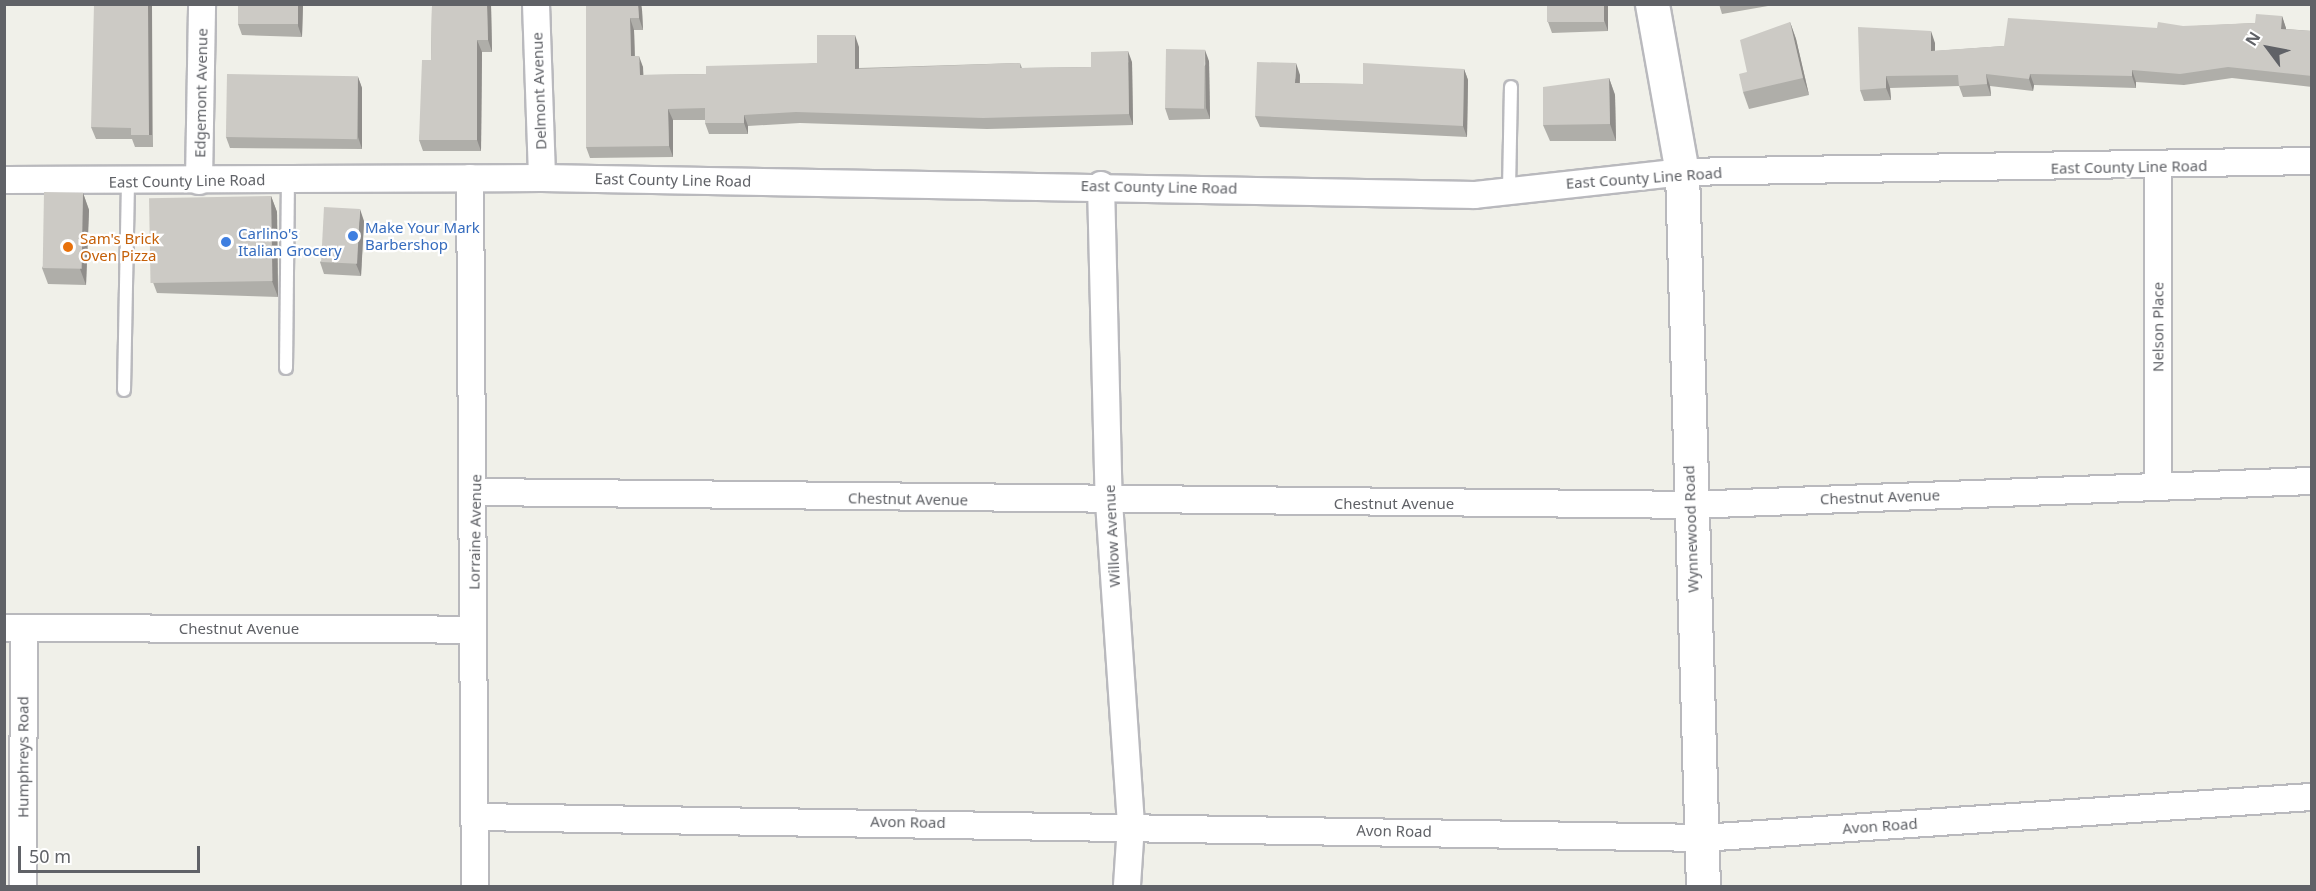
<!DOCTYPE html>
<style>
body{margin:0}
#map{position:relative;width:2316px;height:891px;overflow:hidden;background:#f0f0e9;font-family:"Noto Sans",sans-serif}
div>[style]{position:absolute}
.roads{filter:drop-shadow(2px 0 #b9b9bd) drop-shadow(-2px 0 #b9b9bd) drop-shadow(0 2px #b9b9bd) drop-shadow(0 -2px #b9b9bd)}
.lane>*{height:12px;margin:-6px;padding:0 6px;transform-origin:6px;border-radius:6px;background:#fff}
.street>*{height:26px;margin:-13px;padding:0 13px;transform-origin:13px;border-radius:13px;background:#fff}
.secondary>*{height:33px;margin:-16.5px;padding:0 16.5px;transform-origin:16.5px;border-radius:16.5px;background:#fff}
.wall>*{inset:0;background:#afaea9}
.shaded-wall>*{inset:0;background:#8f8d8a;transform-origin:0 0}
.building>*{inset:0;background:#cccac5;transform-origin:0 0}
.dots>*{width:16px;height:16px;translate:-50% -50%;box-sizing:border-box;border:3px solid #fff;border-radius:50%}
span{translate:-50% -50%;white-space:nowrap;text-align:center;line-height:1.15;-webkit-text-stroke:4.5px #fff;paint-order:stroke}
.street-label{font-size:15px;color:#606267}
.shop-label{font-size:15px;color:#366cbe}
.left{translate:0 -50%;text-align:left}
.food-label{font-size:15px;color:#c56008}
.frame{position:absolute;inset:0;border:6px solid #606267;pointer-events:none}
.north{position:absolute;left:2238px;top:18px;width:60px;height:60px;-webkit-text-stroke:4px #fff;paint-order:stroke;rotate:302deg;font-size:16px;font-weight:700;line-height:24px;text-align:center;color:#606267}
.north::after{content:'';display:block;margin:auto;width:21px;height:27px;background:#606267;clip-path:polygon(50% 0,100% 100%,50% 72%,0 100%)}
.scale{position:absolute;left:18px;top:846px;width:182px;height:27px;box-sizing:border-box;border:3px solid #606267;border-top:0;padding-left:8px;font-size:18px;line-height:21px;white-space:nowrap;color:#606267;-webkit-text-stroke:4px #fff;paint-order:stroke}
</style>
<div id="map">
<div class="roads">
<div class="lane">
<i style="left:1509px;top:190px;width:103px;rotate:-88.9deg"></i>
<i style="left:286px;top:368px;width:188px;rotate:-89.4deg"></i>
<i style="left:124px;top:390px;width:207px;rotate:-88.9deg"></i>
</div>
<div class="street">
<i style="left:536px;top:4px;width:174px;rotate:88deg"></i>
<i style="left:2158px;top:167px;width:319px;rotate:90deg"></i>
<i style="left:470px;top:178px;width:708px;rotate:89.6deg"></i>
<i style="left:4px;top:180px;width:538px;rotate:-0.21deg"></i>
<i style="left:542px;top:178px;width:933px;rotate:1.04deg"></i>
<i style="left:1475px;top:195px;width:208px;rotate:-6.3deg"></i>
<i style="left:1682px;top:172px;width:630px;rotate:-1deg"></i>
<i style="left:199px;top:181px;width:177px;rotate:-89deg"></i>
<i style="left:1101px;top:185px;width:317px;rotate:88.6deg"></i>
<i style="left:1109px;top:502px;width:324px;rotate:86.1deg"></i>
<i style="left:1131px;top:825px;width:61px;rotate:93.8deg"></i>
<i style="left:477px;top:492px;width:1212px;rotate:0.61deg"></i>
<i style="left:1689px;top:505px;width:623px;rotate:-2.21deg"></i>
<i style="left:4px;top:628px;width:469px;rotate:0.2deg"></i>
<i style="left:476px;top:817px;width:1226px;rotate:0.98deg"></i>
<i style="left:1702px;top:838px;width:611px;rotate:-3.85deg"></i>
<i style="left:23px;top:886px;width:258px;rotate:-89.8deg"></i>
</div>
<div class="secondary">
<i style="left:1652px;top:4px;width:171px;rotate:79.9deg"></i>
<i style="left:1682px;top:172px;width:714px;rotate:88.32deg"></i>
</div>
</div>
<div class="wall">
<i style="clip-path:polygon(152px 4px,153px 147px,135px 147px,132px 139px,96px 139px,91px 127px)"></i>
<i style="clip-path:polygon(238px 4px,303px 4px,302px 37px,242px 35px,238px 24px)"></i>
<i style="clip-path:polygon(491px 4px,492px 52px,482px 52px,481px 151px,423px 151px,419px 140px,431px 60px,432px 5px)"></i>
<i style="clip-path:polygon(586px 4px,641px 4px,642px 10px,643px 30px,634px 30px,635px 56px,643px 67px,643px 75px,706px 74px,817px 63px,859px 47px,859px 68px,1020px 63px,1022px 68px,1091px 67px,1132px 62px,1133px 125px,987px 129px,800px 123px,748px 126px,748px 134px,709px 134px,705px 123px,705px 120px,673px 120px,673px 157px,590px 158px,586px 147px)"></i>
<i style="clip-path:polygon(1608px 4px,1608px 31px,1552px 33px,1548px 22px)"></i>
<i style="clip-path:polygon(1719px 4px,1768px 4px,1768px 6px,1722px 14px)"></i>
<i style="clip-path:polygon(2282px 16px,2286px 29px,2312px 31px,2312px 87px,2232px 78px,2184px 85px,2136px 82px,2136px 88px,2034px 85px,2033px 91px,1990px 86px,1991px 96px,1963px 97px,1959px 86px,1890px 88px,1891px 100px,1864px 101px,1860px 90px,1935px 43px,1935px 51px,2004px 46px,2157px 28px,2255px 23px)"></i>
<i style="clip-path:polygon(1790px 22px,1796px 39px,1809px 95px,1749px 109px,1743px 92px,1747px 72px)"></i>
<i style="clip-path:polygon(1209px 61px,1210px 119px,1169px 120px,1165px 108px)"></i>
<i style="clip-path:polygon(1464px 69px,1468px 80px,1467px 137px,1260px 127px,1255px 116px,1300px 75px,1300px 83px,1363px 84px)"></i>
<i style="clip-path:polygon(358px 77px,362px 88px,362px 149px,230px 148px,226px 137px)"></i>
<i style="clip-path:polygon(1609px 78px,1615px 95px,1616px 141px,1550px 141px,1543px 125px)"></i>
<i style="clip-path:polygon(83px 193px,89px 210px,86px 285px,48px 284px,42px 268px)"></i>
<i style="clip-path:polygon(271px 196px,277px 212px,278px 297px,157px 293px,151px 277px)"></i>
<i style="clip-path:polygon(364px 221px,361px 276px,324px 274px,320px 262px)"></i>
</div>
<div class="shaded-wall">
<i style="left:148px;top:4px;width:4px;height:131px"></i>
<i style="clip-path:polygon(298px 4px,303px 4px,302px 37px,298px 26px)"></i>
<i style="clip-path:polygon(487px 4px,491px 4px,492px 52px,488px 40px)"></i>
<i style="clip-path:polygon(638px 4px,641px 4px,642px 10px,643px 30px,639px 18px)"></i>
<i style="clip-path:polygon(1604px 4px,1608px 4px,1608px 31px,1604px 20px)"></i>
<i style="clip-path:polygon(2282px 16px,2286px 28px,2285px 40px,2281px 29px)"></i>
<i style="clip-path:polygon(630px 18px,634px 30px,635px 68px,631px 56px)"></i>
<i style="clip-path:polygon(1790px 22px,1796px 39px,1809px 95px,1803px 78px)"></i>
<i style="clip-path:polygon(1931px 31px,1935px 43px,1935px 63px,1931px 51px)"></i>
<i style="clip-path:polygon(855px 35px,859px 47px,859px 80px,855px 69px)"></i>
<i style="clip-path:polygon(477px 40px,482px 52px,481px 151px,477px 140px)"></i>
<i style="clip-path:polygon(1205px 50px,1209px 61px,1210px 119px,1206px 108px)"></i>
<i style="clip-path:polygon(1128px 51px,1132px 62px,1133px 125px,1129px 114px)"></i>
<i style="clip-path:polygon(639px 56px,643px 67px,644px 87px,640px 75px)"></i>
<i style="clip-path:polygon(1296px 63px,1300px 75px,1299px 95px,1295px 83px)"></i>
<i style="clip-path:polygon(1464px 69px,1468px 80px,1467px 137px,1463px 126px)"></i>
<i style="clip-path:polygon(2132px 70px,2136px 82px,2136px 88px,2132px 76px)"></i>
<i style="clip-path:polygon(1986px 74px,1990px 86px,1991px 96px,1987px 84px)"></i>
<i style="clip-path:polygon(2030px 74px,2034px 85px,2033px 91px,2029px 79px)"></i>
<i style="clip-path:polygon(1886px 76px,1890px 88px,1891px 100px,1886px 88px)"></i>
<i style="clip-path:polygon(358px 77px,362px 88px,362px 149px,358px 137px)"></i>
<i style="clip-path:polygon(1609px 78px,1615px 95px,1616px 141px,1610px 124px)"></i>
<i style="clip-path:polygon(668px 109px,673px 120px,673px 157px,669px 146px)"></i>
<i style="clip-path:polygon(744px 115px,748px 126px,748px 134px,744px 123px)"></i>
<i style="clip-path:polygon(83px 193px,89px 210px,86px 285px,80px 269px)"></i>
<i style="clip-path:polygon(271px 196px,277px 212px,278px 297px,272px 281px)"></i>
<i style="clip-path:polygon(360px 209px,364px 221px,361px 276px,356px 264px)"></i>
</div>
<div class="building">
<i style="clip-path:polygon(94px 4px,148px 4px,149px 135px,131px 135px,131px 128px,91px 127px)"></i>
<i style="left:238px;top:4px;width:60px;height:20px"></i>
<i style="clip-path:polygon(487px 4px,488px 40px,477px 40px,477px 140px,419px 140px,422px 60px,431px 60px,432px 5px)"></i>
<i style="clip-path:polygon(586px 4px,638px 4px,639px 18px,630px 18px,631px 56px,639px 56px,640px 75px,706px 74px,706px 66px,817px 63px,817px 35px,855px 35px,855px 69px,1020px 63px,1020px 68px,1091px 67px,1091px 52px,1128px 51px,1129px 114px,983px 118px,796px 112px,744px 115px,744px 123px,705px 123px,705px 108px,668px 109px,669px 146px,586px 147px)"></i>
<i style="left:1547px;top:4px;width:57px;height:18px"></i>
<i style="clip-path:polygon(2256px 14px,2282px 16px,2281px 29px,2312px 31px,2312px 76px,2228px 67px,2180px 74px,2132px 70px,2132px 76px,2030px 74px,2029px 79px,1986px 74px,1987px 84px,1959px 86px,1958px 75px,1886px 76px,1886px 88px,1860px 90px,1858px 27px,1931px 31px,1931px 51px,2004px 46px,2008px 18px,2157px 28px,2158px 22px,2183px 26px,2255px 23px)"></i>
<i style="clip-path:polygon(1790px 22px,1803px 78px,1743px 92px,1739px 74px,1747px 72px,1740px 40px)"></i>
<i style="left:1166px;top:49px;width:39px;height:59px;rotate:1deg"></i>
<i style="clip-path:polygon(1257px 62px,1296px 63px,1295px 83px,1363px 84px,1363px 63px,1464px 69px,1463px 126px,1255px 116px)"></i>
<i style="left:227px;top:74px;width:131px;height:63px;rotate:1deg"></i>
<i style="clip-path:polygon(1609px 78px,1610px 124px,1543px 125px,1543px 87px)"></i>
<i style="left:44px;top:192px;width:39px;height:76px;rotate:1deg"></i>
<i style="left:271px;top:196px;width:85px;height:122px;rotate:89deg"></i>
<i style="left:324px;top:207px;width:36px;height:55px;rotate:3deg"></i>
</div>
<div class="dots">
<i style="left:353px;top:236px;background:#3f7fe0"></i>
<i style="left:226px;top:242px;background:#3f7fe0"></i>
<i style="left:68px;top:247px;background:#e8710a"></i>
</div>
<div class="street-label">
<span style="left:539px;top:91px;rotate:-92deg">Delmont Avenue</span>
<span style="left:201px;top:93px;rotate:-89deg">Edgemont Avenue</span>
<span style="left:2129px;top:167px;rotate:-1deg">East County Line Road</span>
<span style="left:1644px;top:178px;rotate:-4deg">East County Line Road</span>
<span style="left:673px;top:180px;rotate:1deg">East County Line Road</span>
<span style="left:187px;top:181px;rotate:-1deg">East County Line Road</span>
<span style="left:1159px;top:187px;rotate:1deg">East County Line Road</span>
<span style="left:2158px;top:327px;rotate:-90deg">Nelson Place</span>
<span style="left:1880px;top:497px;rotate:-2deg">Chestnut Avenue</span>
<span style="left:908px;top:499px;rotate:1deg">Chestnut Avenue</span>
<span style="left:1394px;top:504px">Chestnut Avenue</span>
<span style="left:1691px;top:529px;rotate:-92deg">Wynnewood Road</span>
<span style="left:475px;top:532px;rotate:-89deg">Lorraine Avenue</span>
<span style="left:1112px;top:536px;rotate:-93deg">Willow Avenue</span>
<span style="left:239px;top:629px">Chestnut Avenue</span>
<span style="left:23px;top:757px;rotate:-90deg">Humphreys Road</span>
<span style="left:908px;top:822px;rotate:1deg">Avon Road</span>
<span style="left:1880px;top:826px;rotate:-4deg">Avon Road</span>
<span style="left:1394px;top:831px;rotate:1deg">Avon Road</span>
</div>
<div class="shop-label">
<span class="left" style="left:365px;top:236px">Make Your Mark<br>Barbershop</span>
<span class="left" style="left:238px;top:242px">Carlino's<br>Italian Grocery</span>
</div>
<div class="food-label">
<span class="left" style="left:80px;top:247px">Sam's Brick<br>Oven Pizza</span>
</div>
<div class="frame"></div>
<div class="north">N</div>
<div class="scale">50 m</div>
</div>
